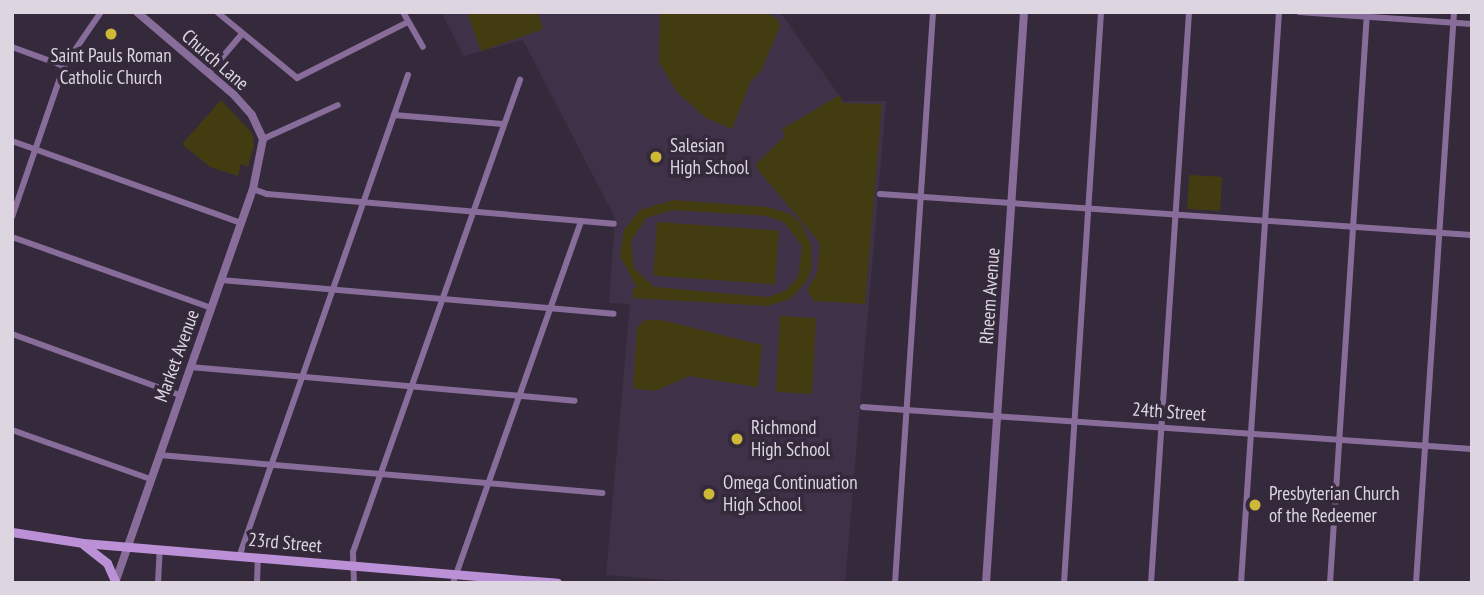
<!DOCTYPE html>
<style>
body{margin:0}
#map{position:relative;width:1484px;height:595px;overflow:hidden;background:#342a3b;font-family:"PT Sans Narrow",sans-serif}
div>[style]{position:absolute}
.built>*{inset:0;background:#3f3248}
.green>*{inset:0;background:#433c11;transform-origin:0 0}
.minor>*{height:6px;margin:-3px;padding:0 3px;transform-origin:3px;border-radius:3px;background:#886d9a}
.tertiary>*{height:8px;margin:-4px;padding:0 4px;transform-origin:4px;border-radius:4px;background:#886d9a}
.secondary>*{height:9px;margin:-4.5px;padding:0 4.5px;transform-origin:4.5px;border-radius:4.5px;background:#bb90d7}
.dots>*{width:19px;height:19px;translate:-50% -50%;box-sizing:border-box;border:4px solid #342a3b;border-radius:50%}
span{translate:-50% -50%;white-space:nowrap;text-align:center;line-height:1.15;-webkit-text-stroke:7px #342a3b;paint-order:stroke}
.poi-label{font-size:19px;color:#ddd6e1}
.left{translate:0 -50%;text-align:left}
.street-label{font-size:19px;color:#ddd6e1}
.frame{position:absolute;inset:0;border:14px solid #ddd6e1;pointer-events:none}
</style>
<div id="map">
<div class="built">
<i style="clip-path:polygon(441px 12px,780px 12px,843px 101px,886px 101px,845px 583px,705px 583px,606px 575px,630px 304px,609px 303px,615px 218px,523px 40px,464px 56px)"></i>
</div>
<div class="green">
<i style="clip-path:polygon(467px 12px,537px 12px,543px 29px,481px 51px)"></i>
<i style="clip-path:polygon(660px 12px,764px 12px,778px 19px,780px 26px,761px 71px,751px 81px,732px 129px,706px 118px,677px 92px,659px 62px)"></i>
<i style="clip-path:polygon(840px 95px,843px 103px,882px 104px,865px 304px,814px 301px,807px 290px,817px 273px,820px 243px,757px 169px,756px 164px,785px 136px,782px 129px)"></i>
<i style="clip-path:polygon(221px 100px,252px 133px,254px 145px,248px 167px,241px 164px,238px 176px,210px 167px,182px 144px)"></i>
<i style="left:1189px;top:175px;width:33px;height:34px;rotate:3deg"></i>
<i style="clip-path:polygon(evenodd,673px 200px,766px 207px,789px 213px,801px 223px,811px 244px,812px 268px,806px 282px,790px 299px,768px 306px,633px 298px,633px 288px,637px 288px,620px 256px,624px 230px,640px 210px,673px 200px,673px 210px,766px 216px,784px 222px,802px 246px,798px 277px,785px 291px,767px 297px,654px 287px,634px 268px,631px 241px,646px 218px,673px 210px)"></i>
<i style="left:657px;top:222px;width:122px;height:54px;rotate:4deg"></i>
<i style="left:780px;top:316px;width:36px;height:76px;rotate:3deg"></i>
<i style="clip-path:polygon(645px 320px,661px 320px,762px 345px,758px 387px,689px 376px,655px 391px,633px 388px,637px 328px)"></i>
</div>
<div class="minor">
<i style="left:217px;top:12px;width:104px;rotate:39.5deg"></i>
<i style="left:297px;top:78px;width:124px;rotate:-26.8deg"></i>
<i style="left:403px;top:12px;width:40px;rotate:60.3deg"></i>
<i style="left:1299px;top:12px;width:173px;rotate:4deg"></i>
<i style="left:12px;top:47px;width:55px;rotate:20.1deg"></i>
<i style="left:209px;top:73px;width:51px;rotate:-49.8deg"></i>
<i style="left:394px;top:115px;width:109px;rotate:4.7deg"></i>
<i style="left:263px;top:139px;width:82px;rotate:-24.4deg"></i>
<i style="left:12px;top:141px;width:243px;rotate:19.7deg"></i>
<i style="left:253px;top:189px;width:15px;rotate:20deg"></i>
<i style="left:267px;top:194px;width:348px;rotate:4.9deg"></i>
<i style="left:880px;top:194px;width:593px;rotate:3.96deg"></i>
<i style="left:12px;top:217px;width:160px;rotate:-71deg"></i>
<i style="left:64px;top:66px;width:65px;rotate:-55.6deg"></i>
<i style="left:12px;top:237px;width:211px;rotate:19.6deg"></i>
<i style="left:221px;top:280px;width:394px;rotate:4.9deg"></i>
<i style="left:12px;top:334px;width:179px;rotate:20deg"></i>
<i style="left:190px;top:367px;width:386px;rotate:5deg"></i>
<i style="left:863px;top:407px;width:610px;rotate:3.95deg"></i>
<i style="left:12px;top:430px;width:146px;rotate:19.5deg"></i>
<i style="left:159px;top:455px;width:445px;rotate:4.9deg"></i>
<i style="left:239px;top:557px;width:511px;rotate:-70.68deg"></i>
<i style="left:158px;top:583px;width:33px;rotate:-87deg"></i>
<i style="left:257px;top:583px;width:25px;rotate:-88deg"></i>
<i style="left:354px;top:583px;width:31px;rotate:-92deg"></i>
<i style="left:353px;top:552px;width:501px;rotate:-70.52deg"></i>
<i style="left:453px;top:583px;width:384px;rotate:-70.5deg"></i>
<i style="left:895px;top:583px;width:572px;rotate:-86.19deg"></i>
<i style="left:1064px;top:583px;width:572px;rotate:-86.29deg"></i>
<i style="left:1151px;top:583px;width:572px;rotate:-86.19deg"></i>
<i style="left:1241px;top:583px;width:572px;rotate:-86.19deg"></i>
<i style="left:1330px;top:583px;width:572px;rotate:-86.29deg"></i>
<i style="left:1416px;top:583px;width:572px;rotate:-86.19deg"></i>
</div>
<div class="tertiary">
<i style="left:115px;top:583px;width:417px;rotate:-70.7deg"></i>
<i style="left:253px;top:189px;width:51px;rotate:-78.7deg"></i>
<i style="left:263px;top:139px;width:26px;rotate:-115deg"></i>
<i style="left:252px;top:115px;width:28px;rotate:-132deg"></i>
<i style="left:233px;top:94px;width:126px;rotate:-139.5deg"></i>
<i style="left:986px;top:583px;width:572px;rotate:-86.19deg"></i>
</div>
<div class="secondary">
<i style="left:12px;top:532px;width:72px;rotate:8.8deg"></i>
<i style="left:83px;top:543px;width:476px;rotate:4.8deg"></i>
<i style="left:84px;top:545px;width:29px;rotate:38deg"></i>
<i style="left:107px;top:563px;width:20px;rotate:66deg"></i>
</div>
<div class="dots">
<i style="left:111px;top:34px;background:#ceb837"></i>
<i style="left:656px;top:157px;background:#ceb837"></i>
<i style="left:737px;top:439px;background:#ceb837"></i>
<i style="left:709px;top:494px;background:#ceb837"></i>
<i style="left:1255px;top:505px;background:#ceb837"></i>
</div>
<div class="poi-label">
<span style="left:111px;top:67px">Saint Pauls Roman<br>Catholic Church</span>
<span class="left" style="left:670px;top:157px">Salesian<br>High School</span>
<span class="left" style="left:751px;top:439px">Richmond<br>High School</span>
<span class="left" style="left:723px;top:494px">Omega Continuation<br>High School</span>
<span class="left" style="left:1269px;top:505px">Presbyterian Church<br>of the Redeemer</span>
</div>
<div class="street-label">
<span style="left:215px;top:60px;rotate:41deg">Church Lane</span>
<span style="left:990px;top:296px;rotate:-86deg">Rheem Avenue</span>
<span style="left:177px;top:356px;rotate:-70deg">Market Avenue</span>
<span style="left:1169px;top:412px;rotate:4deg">24th Street</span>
<span style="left:285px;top:543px;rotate:5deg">23rd Street</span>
</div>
<div class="frame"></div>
</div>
